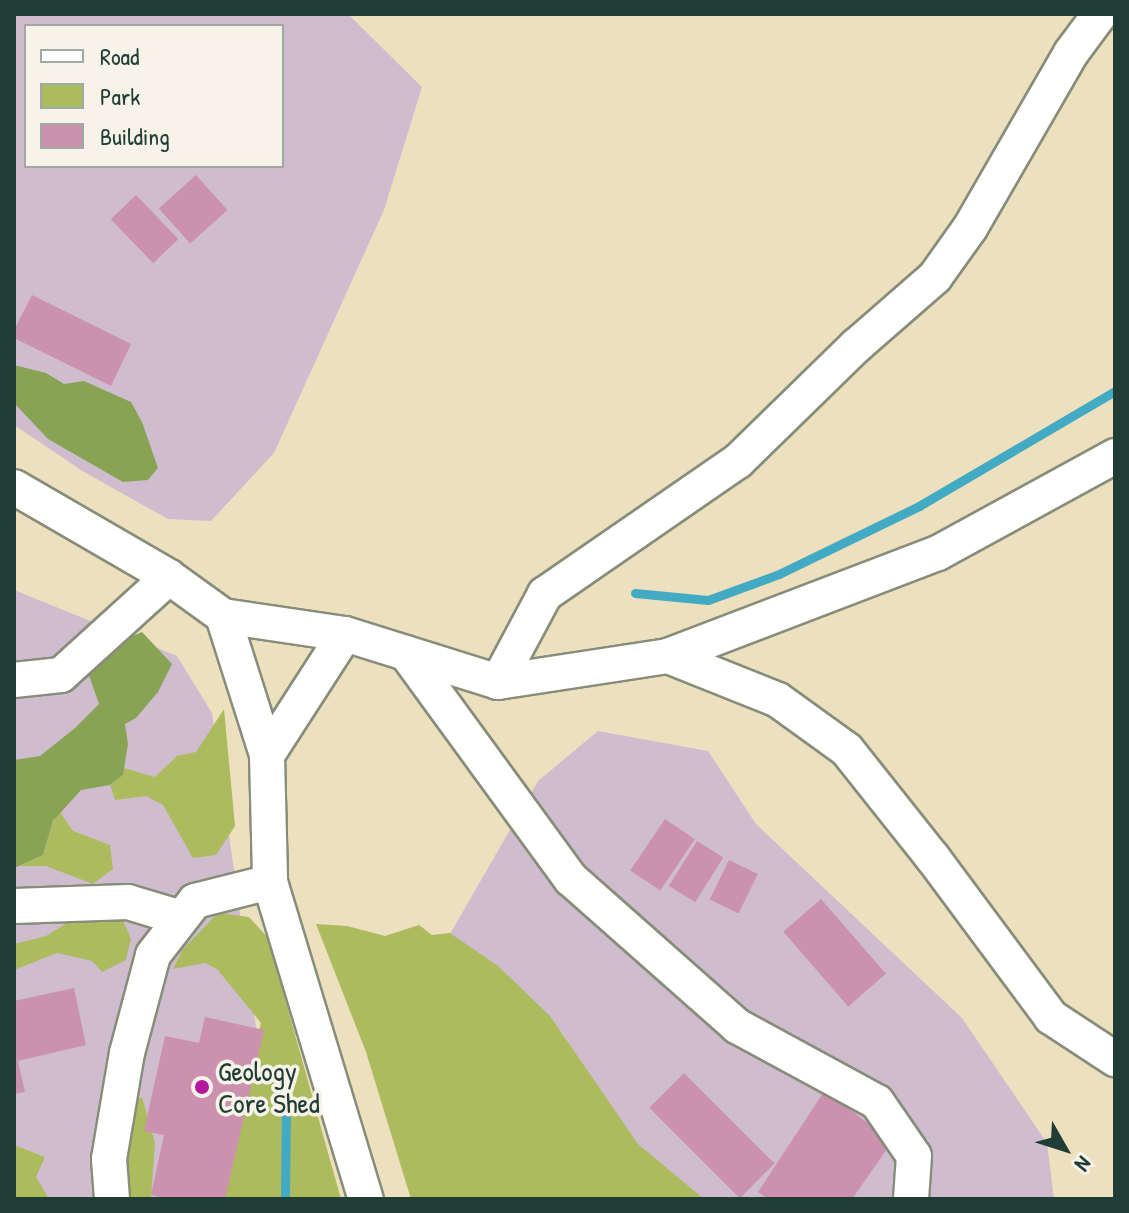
<!DOCTYPE html>
<style>
body{margin:0}
#map{position:relative;width:1129px;height:1213px;overflow:hidden;background:#ede0bf;font-family:"Patrick Hand",sans-serif}
div>[style]{position:absolute}
.industrial>*{inset:0;background:#cfbdcf}
.green>*{inset:0;background:#acbb5e}
.forest>*{inset:0;background:#89a355}
.stream>*{height:9px;margin:-4.5px;padding:0 4.5px;transform-origin:4.5px;border-radius:4.5px;background:#42aac2}
.building>*{inset:0;background:#cb91af;transform-origin:0 0}
.roads{filter:drop-shadow(2px 0 #868e7a) drop-shadow(-2px 0 #868e7a) drop-shadow(0 2px #868e7a) drop-shadow(0 -2px #868e7a)}
.minor>*{height:34px;margin:-17px;padding:0 17px;transform-origin:17px;border-radius:17px;background:#fff}
.dots>*{width:22px;height:22px;translate:-50% -50%;box-sizing:border-box;border:4px solid #f7f3e8;border-radius:50%}
span{translate:-50% -50%;white-space:nowrap;text-align:center;line-height:1.15;-webkit-text-stroke:7px #f7f3e8;paint-order:stroke}
.poi-label{font-size:28px;color:#1f3d34}
.left{translate:0 -50%;text-align:left}
.frame{position:absolute;inset:0;border:16px solid #1f3d34;pointer-events:none}
.legend{position:absolute;left:24px;top:24px;width:260px;height:144px;box-sizing:border-box;background:#f7f3e8;border:2px solid #a1aaa0;margin:0;padding:10px 14px;list-style:none;font-size:24px;color:#1f3d34}
.legend li{display:flex;align-items:center;gap:16px;height:40px}
.legend b{width:40px;border:2px solid #a1aaa0}
.north{position:absolute;left:1025px;top:1109px;width:80px;height:80px;-webkit-text-stroke:6px #f7f3e8;paint-order:stroke;rotate:129deg;font-size:22px;font-weight:700;line-height:32px;text-align:center;color:#1f3d34}
.north::after{content:'';display:block;margin:auto;width:28px;height:36px;background:#1f3d34;clip-path:polygon(50% 0,100% 100%,50% 72%,0 100%)}
</style>
<div id="map">
<div class="industrial">
<i style="clip-path:polygon(evenodd,14px 14px,348px 14px,422px 87px,384px 210px,274px 453px,211px 521px,168px 519px,84px 472px,14px 425px,14px 14px,26px 26px,282px 26px,282px 166px,26px 166px,26px 26px)"></i>
<i style="clip-path:polygon(14px 590px,177px 656px,212px 713px,260px 1056px,238px 1199px,14px 1199px)"></i>
<i style="clip-path:polygon(598px 731px,708px 751px,756px 824px,962px 1018px,1047px 1143px,1054px 1199px,672px 1199px,627px 1157px,563px 1034px,450px 934px,538px 781px)"></i>
</div>
<div class="green">
<i style="clip-path:polygon(224px 709px,235px 826px,216px 855px,193px 858px,163px 805px,146px 796px,115px 800px,110px 785px,123px 775px,124px 768px,155px 777px,177px 756px,196px 752px)"></i>
<i style="clip-path:polygon(60px 812px,73px 831px,110px 845px,113px 869px,93px 884px,46px 866px,19px 866px,43px 855px,53px 822px)"></i>
<i style="clip-path:polygon(107px 913px,123px 920px,131px 939px,126px 960px,102px 972px,92px 961px,57px 953px,14px 970px,14px 944px,46px 936px,72px 920px)"></i>
<i style="clip-path:polygon(218px 913px,249px 917px,268px 938px,341px 1199px,171px 1199px,230px 1137px,261px 1023px,217px 969px,205px 963px,173px 969px,183px 949px)"></i>
<i style="clip-path:polygon(316px 924px,347px 926px,385px 936px,419px 925px,432px 935px,450px 933px,498px 966px,550px 1016px,638px 1144px,704px 1199px,411px 1199px,366px 1052px)"></i>
<i style="clip-path:polygon(142px 1097px,155px 1143px,151px 1199px,129px 1199px,122px 1174px,132px 1103px)"></i>
<i style="clip-path:polygon(14px 1145px,45px 1157px,36px 1177px,49px 1199px,14px 1198px)"></i>
</div>
<div class="forest">
<i style="clip-path:polygon(14px 365px,46px 373px,64px 384px,84px 381px,131px 402px,142px 422px,158px 468px,148px 480px,123px 482px,48px 439px,14px 403px)"></i>
<i style="clip-path:polygon(142px 632px,172px 664px,158px 692px,136px 718px,125px 724px,128px 744px,123px 775px,110px 785px,81px 790px,53px 821px,43px 855px,14px 868px,14px 760px,40px 756px,75px 728px,99px 704px,86px 667px,99px 650px)"></i>
</div>
<div class="stream">
<i style="left:635px;top:593px;width:73px;rotate:5.5deg"></i>
<i style="left:708px;top:600px;width:76px;rotate:-20.1deg"></i>
<i style="left:779px;top:574px;width:156px;rotate:-25.9deg"></i>
<i style="left:919px;top:506px;width:227px;rotate:-30.4deg"></i>
<i style="left:285px;top:1199px;width:103px;rotate:-89.4deg"></i>
</div>
<div class="building">
<i style="left:196px;top:175px;width:47px;height:50px;rotate:48deg"></i>
<i style="left:136px;top:195px;width:61px;height:35px;rotate:46deg"></i>
<i style="clip-path:polygon(32px 295px,131px 344px,111px 386px,14px 338px,14px 330px)"></i>
<i style="left:665px;top:819px;width:36px;height:62px;rotate:34deg"></i>
<i style="left:697px;top:841px;width:31px;height:53px;rotate:32deg"></i>
<i style="left:729px;top:860px;width:32px;height:44px;rotate:26deg"></i>
<i style="left:821px;top:899px;width:99px;height:50px;rotate:49deg"></i>
<i style="clip-path:polygon(74px 988px,86px 1045px,18px 1061px,25px 1092px,14px 1094px,14px 1001px)"></i>
<i style="clip-path:polygon(205px 1017px,264px 1030px,225px 1199px,169px 1199px,151px 1195px,164px 1135px,144px 1131px,165px 1036px,199px 1043px)"></i>
<i style="left:684px;top:1073px;width:128px;height:49px;rotate:45deg"></i>
<i style="clip-path:polygon(825px 1090px,892px 1142px,852px 1199px,768px 1199px,758px 1192px)"></i>
</div>
<div class="roads">
<div class="minor">
<i style="left:14px;top:487px;width:179px;rotate:30.1deg"></i>
<i style="left:169px;top:577px;width:67px;rotate:35.8deg"></i>
<i style="left:223px;top:616px;width:123px;rotate:8.4deg"></i>
<i style="left:345px;top:634px;width:160px;rotate:17.4deg"></i>
<i style="left:498px;top:682px;width:172px;rotate:-8.7deg"></i>
<i style="left:668px;top:656px;width:289px;rotate:-20.9deg"></i>
<i style="left:938px;top:553px;width:202px;rotate:-28.7deg"></i>
<i style="left:223px;top:616px;width:146px;rotate:72.4deg"></i>
<i style="left:267px;top:755px;width:127px;rotate:88.6deg"></i>
<i style="left:270px;top:882px;width:331px;rotate:73.2deg"></i>
<i style="left:406px;top:653px;width:280px;rotate:53.9deg"></i>
<i style="left:571px;top:879px;width:222px;rotate:41.5deg"></i>
<i style="left:737px;top:1026px;width:159px;rotate:28.5deg"></i>
<i style="left:877px;top:1102px;width:65px;rotate:55.6deg"></i>
<i style="left:914px;top:1156px;width:43px;rotate:94deg"></i>
<i style="left:668px;top:656px;width:118px;rotate:21.8deg"></i>
<i style="left:778px;top:700px;width:85px;rotate:35.9deg"></i>
<i style="left:847px;top:750px;width:138px;rotate:51.5deg"></i>
<i style="left:933px;top:858px;width:198px;rotate:53.4deg"></i>
<i style="left:1051px;top:1017px;width:77px;rotate:33.3deg"></i>
<i style="left:14px;top:680px;width:47px;rotate:-6.1deg"></i>
<i style="left:61px;top:675px;width:146px;rotate:-42.2deg"></i>
<i style="left:498px;top:682px;width:100px;rotate:-61.9deg"></i>
<i style="left:545px;top:594px;width:234px;rotate:-34.6deg"></i>
<i style="left:738px;top:461px;width:165px;rotate:-44.3deg"></i>
<i style="left:856px;top:346px;width:105px;rotate:-41.1deg"></i>
<i style="left:935px;top:277px;width:60px;rotate:-54.5deg"></i>
<i style="left:970px;top:228px;width:202px;rotate:-60deg"></i>
<i style="left:1071px;top:53px;width:49px;rotate:-53.4deg"></i>
<i style="left:267px;top:755px;width:144px;rotate:-57.2deg"></i>
<i style="left:14px;top:906px;width:114px;rotate:-2deg"></i>
<i style="left:128px;top:902px;width:55px;rotate:16.8deg"></i>
<i style="left:112px;top:1199px;width:40px;rotate:-94.3deg"></i>
<i style="left:109px;top:1159px;width:108px;rotate:-80.4deg"></i>
<i style="left:127px;top:1053px;width:101px;rotate:-75.1deg"></i>
<i style="left:153px;top:955px;width:68px;rotate:-52.1deg"></i>
<i style="left:195px;top:901px;width:77px;rotate:-14.2deg"></i>
</div>
</div>
<div class="dots">
<i style="left:202px;top:1087px;background:#b5179e"></i>
</div>
<div class="poi-label">
<span class="left" style="left:218px;top:1087px">Geology<br>Core Shed</span>
</div>
<div class="frame"></div>
<ul class="legend">
<li><b style="height:10px;background:#fff"></b>Road</li>
<li><b style="height:22px;background:#acbb5e"></b>Park</li>
<li><b style="height:22px;background:#cb91af"></b>Building</li>
</ul>
<div class="north">N</div>
</div>
